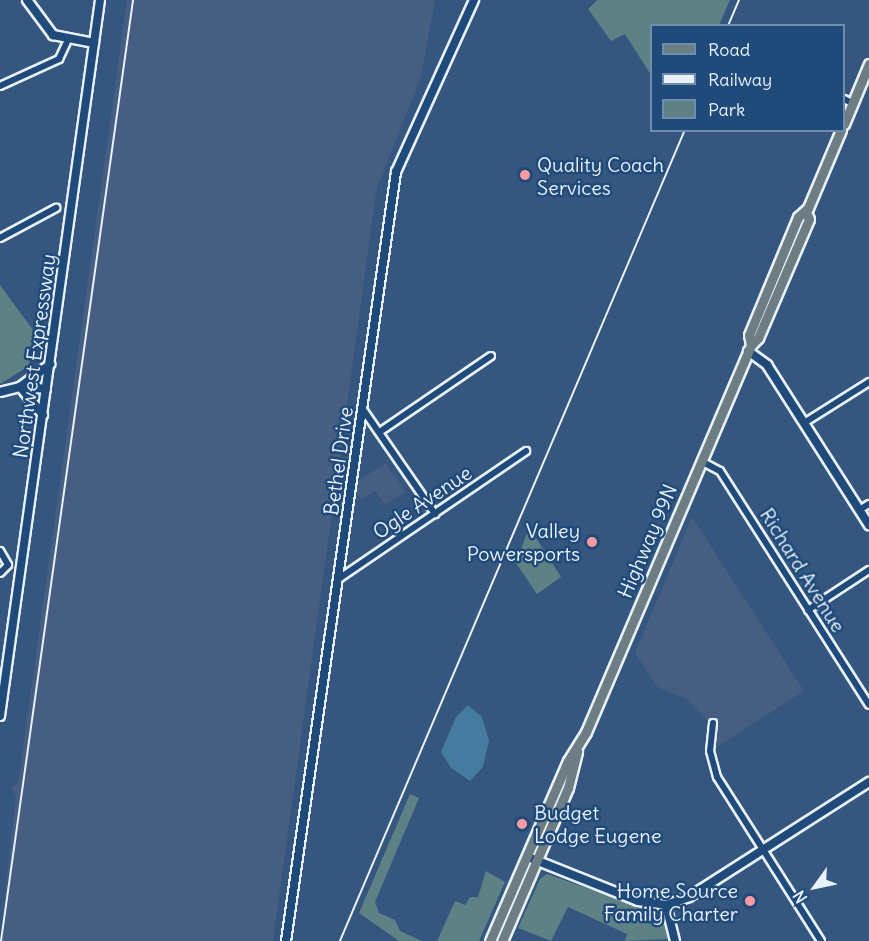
<!DOCTYPE html>
<style>
body{margin:0}
#map{position:relative;width:869px;height:941px;overflow:hidden;background:#35567e;font-family:Delius,sans-serif}
div>[style]{position:absolute}
.built>*{inset:0;background:#455e81}
.green>*{inset:0;background:#5e8186}
.water>*{inset:0;background:#447b9f}
.roads{filter:drop-shadow(2px 0 #e8f1f8) drop-shadow(-2px 0 #e8f1f8) drop-shadow(0 2px #e8f1f8) drop-shadow(0 -2px #e8f1f8)}
.minor>*{height:6px;margin:-3px;padding:0 3px;transform-origin:3px;border-radius:3px;background:#1f4a7a}
.tertiary>*{height:8px;margin:-4px;padding:0 4px;transform-origin:4px;border-radius:4px;background:#1f4a7a}
.secondary>*{height:8px;margin:-4px;padding:0 4px;transform-origin:4px;border-radius:4px;background:#1f4a7a}
.primary>*{height:9px;margin:-4.5px;padding:0 4.5px;transform-origin:4.5px;border-radius:4.5px;background:#6d7d84}
.rail>*{height:1.5px;margin:-0.75px;padding:0 0.75px;transform-origin:0.75px;border-radius:0.75px;background:#e8f1f8}
.dots>*{width:16px;height:16px;translate:-50% -50%;box-sizing:border-box;border:3px solid #1f4a7a;border-radius:50%}
span{translate:-50% -50%;white-space:nowrap;text-align:center;line-height:1.15;-webkit-text-stroke:5px #1f4a7a;paint-order:stroke}
.poi-label{font-size:20px;color:#e8f1f8}
.left{translate:0 -50%;text-align:left}
.right{translate:-100% -50%;text-align:right}
.street-label{font-size:20px;color:#e8f1f8}
.legend{position:absolute;left:650px;top:24px;width:195px;height:108px;box-sizing:border-box;background:#1f4a7a;border:2px solid #6f8dac;margin:0;padding:8px 10px;list-style:none;font-size:18px;color:#e8f1f8}
.legend li{display:flex;align-items:center;gap:12px;height:30px}
.legend b{width:30px;border:2px solid #6f8dac}
.north{position:absolute;left:785px;top:857px;width:60px;height:60px;-webkit-text-stroke:4px #1f4a7a;paint-order:stroke;rotate:237deg;font-size:16px;font-weight:700;line-height:24px;text-align:center;color:#e8f1f8}
.north::after{content:'';display:block;margin:auto;width:21px;height:27px;background:#e8f1f8;clip-path:polygon(50% 0,100% 100%,50% 72%,0 100%)}
</style>
<div id="map">
<div class="built">
<i style="clip-path:polygon(127px 0,435px 0,421px 77px,377px 187px,273px 941px,0 941px,16px 795px,11px 789px,18px 783px)"></i>
<i style="clip-path:polygon(386px 463px,406px 492px,385px 505px,375px 491px,361px 500px,354px 490px,356px 482px)"></i>
<i style="clip-path:polygon(692px 517px,804px 691px,717px 747px,715px 728px,688px 700px,657px 687px,635px 653px)"></i>
</div>
<div class="green">
<i style="clip-path:polygon(597px 0,730px 0,719px 25px,652px 26px,651px 75px,625px 34px,611px 41px,588px 9px)"></i>
<i style="clip-path:polygon(0 285px,33px 330px,29px 366px,0 384px)"></i>
<i style="clip-path:polygon(529px 527px,561px 577px,537px 594px,516px 563px)"></i>
<i style="clip-path:polygon(410px 794px,419px 798px,375px 902px,379px 913px,395px 920px,400px 931px,422px 941px,399px 941px,359px 913px)"></i>
<i style="clip-path:polygon(486px 871px,505px 882px,479px 941px,437px 941px,455px 901px,465px 905px,470px 897px,478px 897px)"></i>
<i style="clip-path:polygon(547px 874px,637px 906px,661px 910px,668px 939px,625px 941px,627px 934px,568px 907px,551px 941px,518px 928px,540px 879px)"></i>
</div>
<div class="water">
<i style="clip-path:polygon(468px 705px,482px 717px,489px 741px,483px 767px,470px 781px,451px 768px,441px 752px,456px 717px)"></i>
</div>
<div class="roads">
<div class="minor">
<i style="left:0;top:86px;width:65px;rotate:-24.6deg"></i>
<i style="left:59px;top:59px;width:21px;rotate:-65deg"></i>
<i style="left:844px;top:99px;width:9px;rotate:27deg"></i>
<i style="left:0;top:238px;width:64px;rotate:-28.2deg"></i>
<i style="left:362px;top:408px;width:129px;rotate:55.4deg"></i>
<i style="left:804px;top:423px;width:77px;rotate:-32.2deg"></i>
<i style="left:381px;top:431px;width:133px;rotate:-34.3deg"></i>
<i style="left:701px;top:461px;width:21px;rotate:28deg"></i>
<i style="left:720px;top:471px;width:277px;rotate:57.5deg"></i>
<i style="left:859px;top:510px;width:12px;rotate:-31deg"></i>
<i style="left:0;top:551px;width:16px;rotate:60deg"></i>
<i style="left:8px;top:565px;width:11px;rotate:135deg"></i>
<i style="left:337px;top:580px;width:229px;rotate:-34.3deg"></i>
<i style="left:808px;top:610px;width:73px;rotate:-33.3deg"></i>
<i style="left:713px;top:723px;width:28px;rotate:96deg"></i>
<i style="left:710px;top:751px;width:27px;rotate:75deg"></i>
<i style="left:717px;top:777px;width:194px;rotate:57.6deg"></i>
</div>
<div class="tertiary">
<i style="left:27px;top:0;width:44px;rotate:53.4deg"></i>
<i style="left:53px;top:35px;width:42px;rotate:11deg"></i>
<i style="left:748px;top:351px;width:24px;rotate:36deg"></i>
<i style="left:767px;top:365px;width:190px;rotate:57.5deg"></i>
<i style="left:0;top:392px;width:21px;rotate:-14deg"></i>
<i style="left:20px;top:387px;width:26px;rotate:4deg"></i>
<i style="left:43px;top:415px;width:36px;rotate:-129deg"></i>
<i style="left:20px;top:387px;width:38px;rotate:-37deg"></i>
<i style="left:528px;top:857px;width:118px;rotate:21.8deg"></i>
<i style="left:638px;top:901px;width:28px;rotate:8deg"></i>
<i style="left:666px;top:905px;width:24px;rotate:-19deg"></i>
<i style="left:689px;top:897px;width:214px;rotate:-32.6deg"></i>
<i style="left:666px;top:905px;width:37px;rotate:76deg"></i>
<i style="left:286px;top:941px;width:777px;rotate:-81.86deg"></i>
<i style="left:396px;top:172px;width:189px;rotate:-65.6deg"></i>
</div>
<div class="secondary">
<i style="left:0;top:716px;width:723px;rotate:-82.05deg"></i>
</div>
<div class="primary">
<i style="left:844px;top:124px;width:65px;rotate:-67.4deg"></i>
<i style="left:751px;top:345px;width:10px;rotate:-101deg"></i>
<i style="left:749px;top:335px;width:128px;rotate:-67.4deg"></i>
<i style="left:798px;top:217px;width:13px;rotate:-42deg"></i>
<i style="left:808px;top:208px;width:85px;rotate:-67.1deg"></i>
<i style="left:490px;top:941px;width:196px;rotate:-66.6deg"></i>
<i style="left:568px;top:761px;width:34px;rotate:-58deg"></i>
<i style="left:586px;top:732px;width:421px;rotate:-66.9deg"></i>
<i style="left:751px;top:345px;width:10px;rotate:-45deg"></i>
<i style="left:758px;top:338px;width:129px;rotate:-66.8deg"></i>
<i style="left:809px;top:219px;width:8px;rotate:-113deg"></i>
<i style="left:502px;top:941px;width:167px;rotate:-66.7deg"></i>
<i style="left:568px;top:788px;width:38px;rotate:-76deg"></i>
</div>
</div>
<div class="rail">
<i style="left:728px;top:26px;width:28px;rotate:-67deg"></i>
<i style="left:1px;top:941px;width:950px;rotate:-82.01deg"></i>
<i style="left:340px;top:941px;width:881px;rotate:-66.96deg"></i>
</div>
<div class="dots">
<i style="left:525px;top:175px;background:#ff9aa2"></i>
<i style="left:592px;top:542px;background:#ff9aa2"></i>
<i style="left:522px;top:824px;background:#ff9aa2"></i>
<i style="left:750px;top:901px;background:#ff9aa2"></i>
</div>
<div class="poi-label">
<span class="left" style="left:537px;top:176px">Quality Coach<br>Services</span>
<span class="right" style="left:580px;top:542px">Valley<br>Powersports</span>
<span class="left" style="left:534px;top:824px">Budget<br>Lodge Eugene</span>
<span class="right" style="left:738px;top:902px">Home Source<br>Family Charter</span>
</div>
<div class="street-label">
<span style="left:34px;top:356px;rotate:-82deg">Northwest Expressway</span>
<span style="left:338px;top:461px;rotate:-82deg">Bethel Drive</span>
<span style="left:422px;top:502px;rotate:-34deg">Ogle Avenue</span>
<span style="left:647px;top:541px;rotate:-67deg">Highway 99N</span>
<span style="left:803px;top:570px;rotate:58deg">Richard Avenue</span>
</div>
<ul class="legend">
<li><b style="height:8px;background:#6d7d84"></b>Road</li>
<li><b style="height:8px;background:#e8f1f8"></b>Railway</li>
<li><b style="height:16px;background:#5e8186"></b>Park</li>
</ul>
<div class="north">N</div>
</div>
